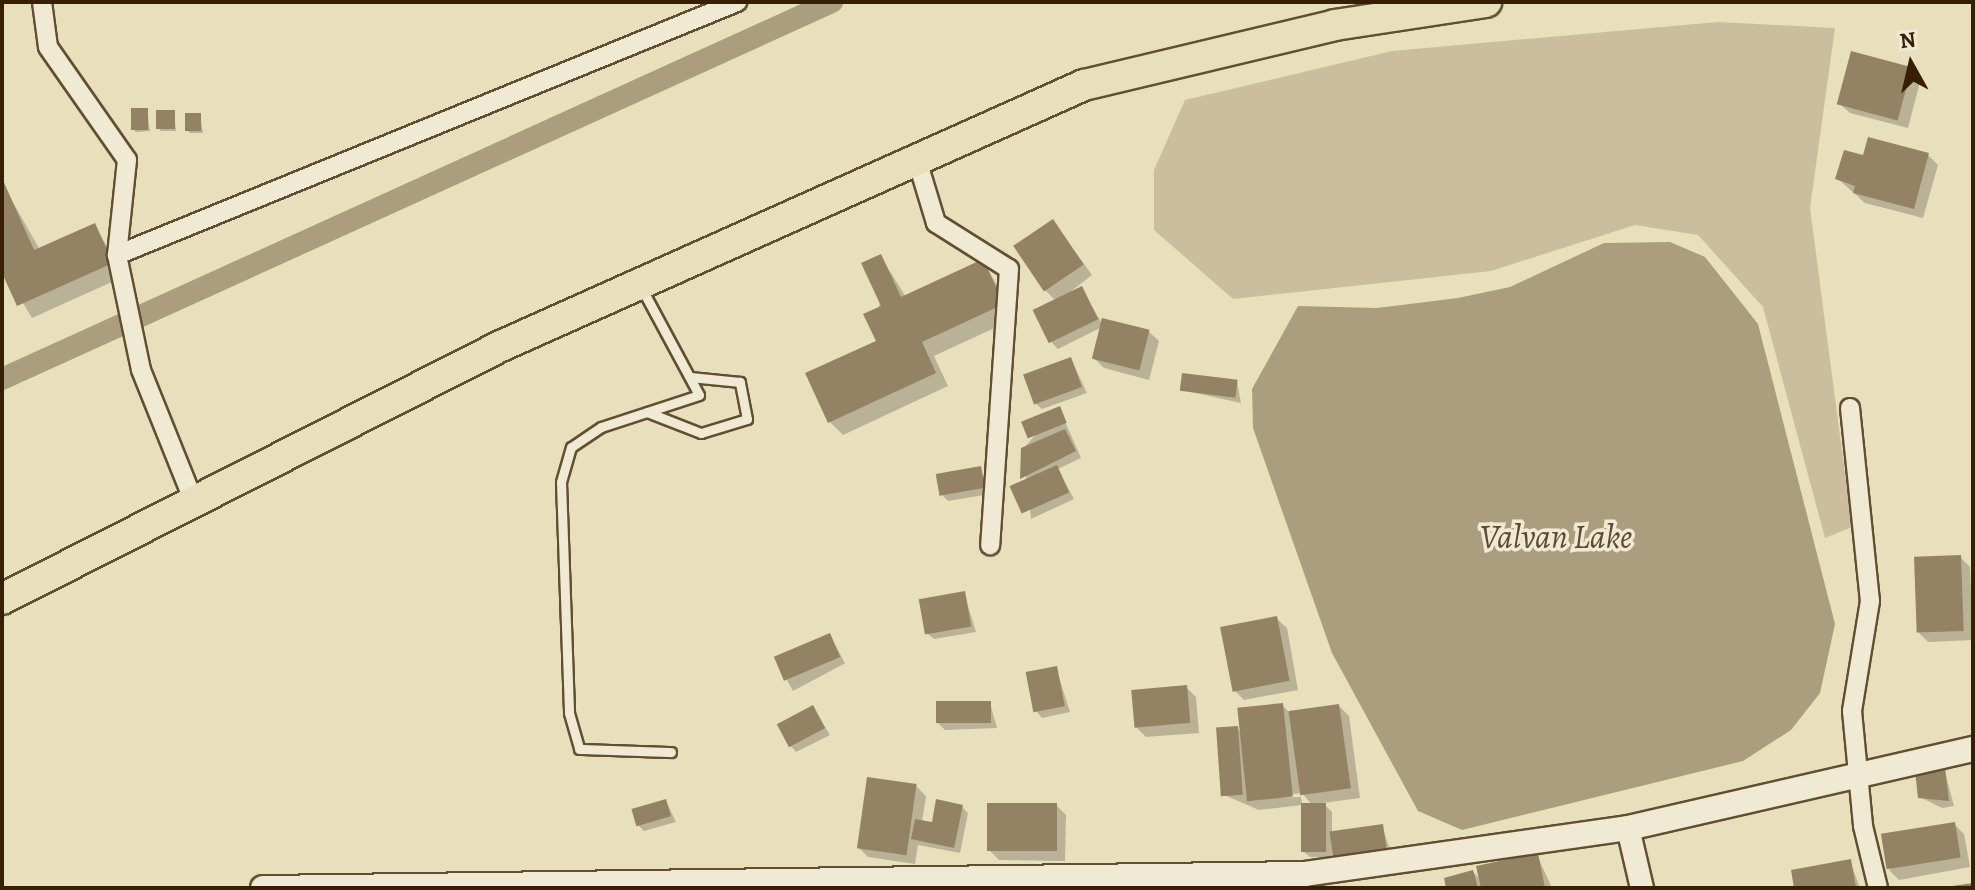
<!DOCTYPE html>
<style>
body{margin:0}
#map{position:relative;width:1975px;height:890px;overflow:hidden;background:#e8dfbd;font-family:Alegreya,serif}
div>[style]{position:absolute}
.green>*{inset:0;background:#cabe9e}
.water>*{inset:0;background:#ab9e7e}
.shadow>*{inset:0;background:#0003;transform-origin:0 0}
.canal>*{height:22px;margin:-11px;padding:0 11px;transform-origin:11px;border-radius:11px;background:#ab9e7e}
.building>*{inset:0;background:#938364;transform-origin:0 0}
.roads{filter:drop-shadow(2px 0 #624f32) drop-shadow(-2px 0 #624f32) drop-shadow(0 2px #624f32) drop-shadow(0 -2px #624f32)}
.service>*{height:9px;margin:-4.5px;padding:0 4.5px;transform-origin:4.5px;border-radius:4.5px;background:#f0ead4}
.minor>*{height:18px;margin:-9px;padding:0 9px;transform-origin:9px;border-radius:9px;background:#f0ead4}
.tertiary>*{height:22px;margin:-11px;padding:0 11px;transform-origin:11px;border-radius:11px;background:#f0ead4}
.secondary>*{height:24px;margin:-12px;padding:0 12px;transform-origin:12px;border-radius:12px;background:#f0ead4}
.trunk>*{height:30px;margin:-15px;padding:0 15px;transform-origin:15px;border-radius:15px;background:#e8dfbd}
span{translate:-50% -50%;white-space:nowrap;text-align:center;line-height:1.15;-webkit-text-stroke:7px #f0ead4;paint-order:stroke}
.water-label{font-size:34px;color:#5f4b2f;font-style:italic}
.frame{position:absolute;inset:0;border:4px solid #361f04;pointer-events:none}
.north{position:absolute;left:1871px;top:24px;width:80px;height:80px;-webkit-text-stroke:6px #f0ead4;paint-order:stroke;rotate:352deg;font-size:22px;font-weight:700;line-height:32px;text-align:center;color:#361f04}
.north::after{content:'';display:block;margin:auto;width:28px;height:36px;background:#361f04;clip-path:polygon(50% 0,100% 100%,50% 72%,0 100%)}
</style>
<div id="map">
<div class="green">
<i style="clip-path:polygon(1718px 22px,1835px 28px,1810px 208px,1852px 527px,1825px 538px,1763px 307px,1698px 235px,1635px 225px,1491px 271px,1233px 299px,1154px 230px,1154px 170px,1185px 100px,1392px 51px)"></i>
</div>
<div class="water">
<i style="clip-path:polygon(1670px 242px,1705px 257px,1758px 324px,1835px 624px,1820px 693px,1791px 730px,1743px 761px,1462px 830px,1418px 811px,1332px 653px,1253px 428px,1252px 389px,1298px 306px,1377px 308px,1458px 298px,1510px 287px,1604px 243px)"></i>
</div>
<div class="shadow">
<i style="clip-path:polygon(1911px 68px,1921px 78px,1908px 128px,1850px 113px,1840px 104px)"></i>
<i style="clip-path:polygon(147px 110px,150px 131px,136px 132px,133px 129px)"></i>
<i style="clip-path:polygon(174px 112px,176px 131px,161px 131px,158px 128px)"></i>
<i style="clip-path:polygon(200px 115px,203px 133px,190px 133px,187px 130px)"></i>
<i style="clip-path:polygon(1928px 155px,1938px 165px,1923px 218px,1865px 203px,1837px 178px,1864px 158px)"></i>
<i style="clip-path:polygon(2px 183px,40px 250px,94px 225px,125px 276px,32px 318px,2px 268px)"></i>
<i style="clip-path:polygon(1053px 221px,1092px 275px,1065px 296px,1081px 288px,1103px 325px,1149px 332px,1159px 341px,1149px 380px,1104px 368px,1094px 358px,1102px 327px,1058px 349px,1052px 343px,1056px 301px,1045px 290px)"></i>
<i style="clip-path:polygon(881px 257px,906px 297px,983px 261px,1016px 318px,934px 356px,948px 386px,843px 435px,830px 422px,878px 342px)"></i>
<i style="clip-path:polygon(1071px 359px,1087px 393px,1042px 409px,1035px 403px)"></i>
<i style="clip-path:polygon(1237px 382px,1241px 403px,1182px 390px)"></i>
<i style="clip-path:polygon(1059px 408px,1081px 458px,1058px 469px,1074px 499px,1031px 519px,1023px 449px)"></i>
<i style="clip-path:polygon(980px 468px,990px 494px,948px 501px,942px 495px)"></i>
<i style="clip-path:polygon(1960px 557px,1970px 567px,1973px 640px,1928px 642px,1918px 632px)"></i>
<i style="clip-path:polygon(964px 593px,976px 632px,934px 639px,927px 633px)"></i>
<i style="clip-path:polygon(1277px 619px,1287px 628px,1298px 690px,1244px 700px,1234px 690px)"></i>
<i style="left:830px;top:635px;width:32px;height:59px;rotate:62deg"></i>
<i style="clip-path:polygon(1056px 668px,1070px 712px,1042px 718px,1036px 711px)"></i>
<i style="clip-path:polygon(1186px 687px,1196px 697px,1199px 733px,1146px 737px,1136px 727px)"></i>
<i style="clip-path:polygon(990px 703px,997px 728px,945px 730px,938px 723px)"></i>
<i style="clip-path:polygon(1282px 705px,1289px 712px,1339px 706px,1349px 716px,1360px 798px,1323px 803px,1332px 812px,1332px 834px,1382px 826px,1393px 859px,1334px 845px,1332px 857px,1310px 857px,1303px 851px,1312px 805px,1302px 793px,1255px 798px,1301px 797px,1302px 805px,1259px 810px,1224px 795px,1237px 728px,1242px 734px)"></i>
<i style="clip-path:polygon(813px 708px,830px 735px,796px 752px,790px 745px)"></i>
<i style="clip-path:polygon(1944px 769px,1954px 806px,1942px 808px,1920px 797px)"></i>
<i style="clip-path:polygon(916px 786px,926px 796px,922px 822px,933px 824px,962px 807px,968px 813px,960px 853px,918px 845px,915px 864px,868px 857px,858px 847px)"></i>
<i style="clip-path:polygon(666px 801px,676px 822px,644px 831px,637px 824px)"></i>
<i style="clip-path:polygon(1056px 805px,1066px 815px,1065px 861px,999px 860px,989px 850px)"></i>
<i style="clip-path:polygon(1954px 824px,1964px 834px,1970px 867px,1899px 880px,1889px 870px)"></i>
<i style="clip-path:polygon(1537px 855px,1552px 888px,1448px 888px,1473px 872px,1482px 881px)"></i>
<i style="clip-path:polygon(1850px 861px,1860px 888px,1796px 888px)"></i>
</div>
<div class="canal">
<i style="left:2px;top:379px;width:912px;rotate:-24.43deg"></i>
</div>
<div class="building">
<i style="left:1851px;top:51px;width:63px;height:55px;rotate:15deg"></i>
<i style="left:131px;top:108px;width:17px;height:22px"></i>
<i style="left:156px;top:110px;width:19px;height:19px"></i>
<i style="left:185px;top:113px;width:16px;height:18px"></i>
<i style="clip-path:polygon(1868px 137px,1929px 153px,1914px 209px,1853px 193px,1855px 186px,1835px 179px,1844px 150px,1863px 155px)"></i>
<i style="clip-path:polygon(2px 178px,34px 250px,95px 223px,113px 263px,17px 306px,2px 273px)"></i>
<i style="left:1053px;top:219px;width:55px;height:48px;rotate:56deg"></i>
<i style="clip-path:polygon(881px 254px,901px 297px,983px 259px,1004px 304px,922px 342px,936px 373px,828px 423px,805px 373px,876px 341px,863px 314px,881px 306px,861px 263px)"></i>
<i style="left:1082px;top:286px;width:37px;height:55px;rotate:64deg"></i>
<i style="left:1102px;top:318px;width:49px;height:42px;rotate:14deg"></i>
<i style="left:1071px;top:357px;width:32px;height:51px;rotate:70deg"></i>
<i style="left:1182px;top:373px;width:56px;height:18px;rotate:7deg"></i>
<i style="left:1060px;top:406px;width:18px;height:42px;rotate:68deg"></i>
<i style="clip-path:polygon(1065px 429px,1076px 451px,1020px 479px,1021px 448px)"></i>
<i style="left:1057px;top:465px;width:30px;height:52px;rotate:66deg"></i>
<i style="left:981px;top:466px;width:22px;height:46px;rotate:80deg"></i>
<i style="left:1961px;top:555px;width:76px;height:47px;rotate:88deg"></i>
<i style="left:965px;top:591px;width:36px;height:47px;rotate:80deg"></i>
<i style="left:1277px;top:616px;width:66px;height:58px;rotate:79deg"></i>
<i style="left:830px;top:633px;width:26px;height:61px;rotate:67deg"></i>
<i style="left:1057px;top:666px;width:41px;height:32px;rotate:79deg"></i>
<i style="left:1187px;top:685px;width:38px;height:56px;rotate:85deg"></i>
<i style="left:991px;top:701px;width:22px;height:55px;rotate:90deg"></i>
<i style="left:1283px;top:703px;width:94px;height:46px;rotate:84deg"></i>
<i style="left:1339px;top:704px;width:85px;height:51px;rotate:82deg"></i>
<i style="left:813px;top:705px;width:26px;height:41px;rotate:62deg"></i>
<i style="left:1238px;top:726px;width:69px;height:22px;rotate:86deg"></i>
<i style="clip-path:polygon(1945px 767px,1949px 801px,1918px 798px,1915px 771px)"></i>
<i style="left:867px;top:777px;width:50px;height:72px;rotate:8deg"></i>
<i style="left:666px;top:799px;width:18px;height:36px;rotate:74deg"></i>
<i style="clip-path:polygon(936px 799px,963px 805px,954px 848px,911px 839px,915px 819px,932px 822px)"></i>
<i style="left:987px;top:803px;width:70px;height:48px"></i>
<i style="left:1301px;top:803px;width:25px;height:49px"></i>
<i style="left:1955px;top:822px;width:36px;height:75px;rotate:81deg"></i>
<i style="left:1383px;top:824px;width:29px;height:54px;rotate:82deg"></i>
<i style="clip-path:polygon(1538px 853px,1545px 888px,1481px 888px,1476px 866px)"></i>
<i style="clip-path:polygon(1851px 859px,1856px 888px,1794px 888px,1791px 870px)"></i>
<i style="clip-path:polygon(1473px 870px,1478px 888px,1446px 888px,1444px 878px)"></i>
<i style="clip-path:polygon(1973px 883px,1973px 888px,1952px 888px,1952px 886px)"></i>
</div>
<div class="roads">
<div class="service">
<i style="left:642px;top:289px;width:120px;rotate:61.7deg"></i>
<i style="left:699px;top:395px;width:103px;rotate:161.9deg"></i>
<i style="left:601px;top:427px;width:36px;rotate:146deg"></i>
<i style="left:571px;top:447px;width:36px;rotate:106deg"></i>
<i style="left:561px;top:482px;width:231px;rotate:88deg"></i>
<i style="left:569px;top:713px;width:37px;rotate:74deg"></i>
<i style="left:579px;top:749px;width:92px;rotate:1.9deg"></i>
<i style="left:647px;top:412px;width:58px;rotate:21.3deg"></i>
<i style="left:701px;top:433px;width:48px;rotate:-16.9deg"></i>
<i style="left:747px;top:419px;width:38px;rotate:-101deg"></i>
<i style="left:740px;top:382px;width:50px;rotate:-174.3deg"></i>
</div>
<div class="minor">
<i style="left:42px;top:2px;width:45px;rotate:82.4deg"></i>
<i style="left:48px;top:47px;width:138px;rotate:55deg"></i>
<i style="left:127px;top:160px;width:96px;rotate:96deg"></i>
<i style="left:117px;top:255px;width:117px;rotate:78.2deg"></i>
<i style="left:141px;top:370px;width:142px;rotate:68.1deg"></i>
<i style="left:917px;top:160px;width:66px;rotate:73.2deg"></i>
<i style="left:936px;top:223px;width:86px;rotate:32.2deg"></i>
<i style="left:1009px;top:269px;width:277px;rotate:93.9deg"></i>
<i style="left:117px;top:255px;width:670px;rotate:-22.2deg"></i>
<i style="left:1850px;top:408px;width:194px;rotate:84.1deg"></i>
<i style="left:1870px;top:601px;width:111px;rotate:99.3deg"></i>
<i style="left:1852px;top:711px;width:116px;rotate:84.5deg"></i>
<i style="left:1863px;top:826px;width:64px;rotate:76.4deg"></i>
</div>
<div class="tertiary">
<i style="left:1628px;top:828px;width:62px;rotate:76.9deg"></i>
</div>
<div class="secondary">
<i style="left:263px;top:888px;width:1042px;rotate:-0.77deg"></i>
<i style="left:1305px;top:874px;width:326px;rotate:-8.1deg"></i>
<i style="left:1628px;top:828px;width:354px;rotate:-12.9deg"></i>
</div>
<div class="trunk">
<i style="left:2px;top:599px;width:559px;rotate:-26.89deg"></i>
<i style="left:501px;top:346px;width:639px;rotate:-24.12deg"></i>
<i style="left:1084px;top:85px;width:258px;rotate:-13.4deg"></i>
<i style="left:1335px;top:25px;width:153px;rotate:-8.7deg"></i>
</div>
</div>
<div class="water-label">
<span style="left:1556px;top:537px">Valvan Lake</span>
</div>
<div class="frame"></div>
<div class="north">N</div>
</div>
